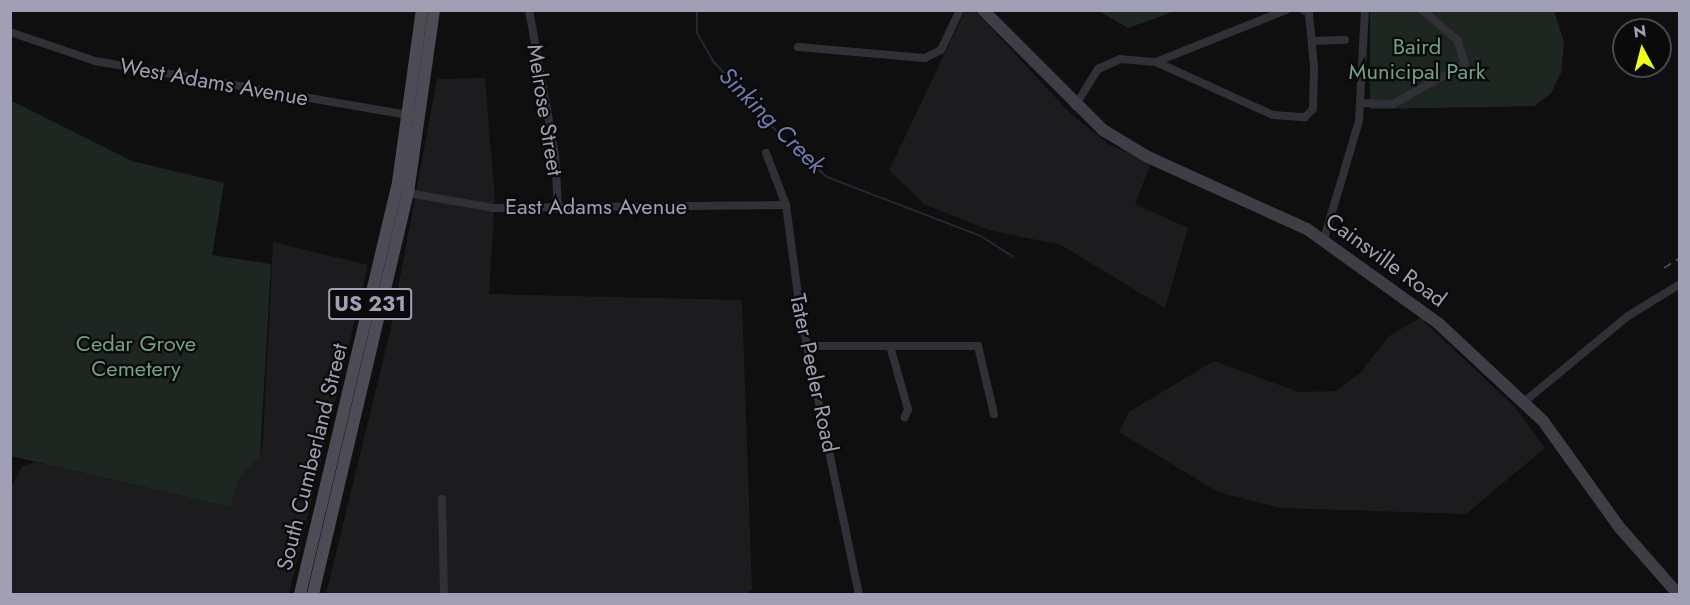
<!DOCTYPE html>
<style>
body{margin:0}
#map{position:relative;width:1690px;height:605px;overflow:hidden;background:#0f0f10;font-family:Jost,sans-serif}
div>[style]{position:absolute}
.built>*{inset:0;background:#1c1b1d}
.green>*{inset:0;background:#1d2621}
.stream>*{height:2px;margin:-1px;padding:0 1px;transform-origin:1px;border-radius:1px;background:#252734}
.street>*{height:8px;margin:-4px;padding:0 4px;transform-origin:4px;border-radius:4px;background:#313036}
.secondary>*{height:12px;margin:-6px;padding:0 6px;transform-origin:6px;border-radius:6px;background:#3f3d46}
.primary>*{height:12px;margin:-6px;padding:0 6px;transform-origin:6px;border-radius:6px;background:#4d4b55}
.rail>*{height:2px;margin-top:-1px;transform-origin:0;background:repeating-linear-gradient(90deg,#4a4851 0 8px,transparent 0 14px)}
span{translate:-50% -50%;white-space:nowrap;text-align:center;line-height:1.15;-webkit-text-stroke:4.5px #0a0a0b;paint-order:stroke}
.shield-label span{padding:2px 4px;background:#0a0a0b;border:2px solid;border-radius:4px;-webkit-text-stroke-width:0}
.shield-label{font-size:21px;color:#a19fb3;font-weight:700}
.park-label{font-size:22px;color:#74a088}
.street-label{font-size:22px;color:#a19fb3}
.water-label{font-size:24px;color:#727ab2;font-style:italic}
.frame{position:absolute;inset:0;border:12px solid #a19fb3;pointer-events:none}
.north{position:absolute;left:1612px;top:18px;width:60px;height:60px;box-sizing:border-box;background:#0a0a0b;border:2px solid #46464e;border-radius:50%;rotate:353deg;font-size:16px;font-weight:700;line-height:24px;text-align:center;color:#a19fb3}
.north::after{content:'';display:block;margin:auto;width:21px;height:27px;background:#efff18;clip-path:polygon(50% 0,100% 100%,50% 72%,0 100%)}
</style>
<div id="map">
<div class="built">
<i style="clip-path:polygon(965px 11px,975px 11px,1070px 113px,1108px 144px,1151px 163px,1135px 204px,1188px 228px,1165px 308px,1061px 245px,989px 230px,924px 204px,889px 170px)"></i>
<i style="clip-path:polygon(485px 78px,495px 200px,489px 294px,742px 300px,752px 589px,746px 594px,326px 594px,390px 332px,437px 79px)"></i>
<i style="clip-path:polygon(273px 242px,368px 265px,289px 594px,11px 594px,10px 490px,22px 466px,36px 462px,230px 507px,241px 475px,260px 457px,263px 439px)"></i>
<i style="clip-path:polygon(1420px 318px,1515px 407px,1545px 448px,1466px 514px,1281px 508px,1218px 492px,1119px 432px,1129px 412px,1214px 361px,1299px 392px,1336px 391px,1361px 372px,1389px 336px)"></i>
</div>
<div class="green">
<i style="clip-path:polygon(1099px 11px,1175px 11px,1128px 28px)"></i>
<i style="clip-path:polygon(1370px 11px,1554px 11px,1564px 42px,1561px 73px,1551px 93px,1535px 106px,1370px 109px)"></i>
<i style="clip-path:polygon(10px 100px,132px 161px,224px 183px,212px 255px,271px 264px,260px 457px,241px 475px,230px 507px,11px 456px)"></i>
</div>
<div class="stream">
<i style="left:697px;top:10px;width:23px;rotate:90deg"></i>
<i style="left:697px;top:33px;width:34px;rotate:60deg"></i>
<i style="left:714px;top:62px;width:98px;rotate:47.9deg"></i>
<i style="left:780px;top:135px;width:63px;rotate:41.8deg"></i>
<i style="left:827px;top:177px;width:165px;rotate:21deg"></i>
<i style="left:981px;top:236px;width:38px;rotate:33deg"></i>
</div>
<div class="street">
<i style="left:529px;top:10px;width:146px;rotate:79.8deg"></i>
<i style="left:555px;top:154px;width:55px;rotate:86.9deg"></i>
<i style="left:10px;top:32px;width:90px;rotate:18.8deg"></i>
<i style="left:95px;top:61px;width:322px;rotate:9.8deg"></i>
<i style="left:1312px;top:41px;width:33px;rotate:-2deg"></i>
<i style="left:798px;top:47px;width:127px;rotate:5deg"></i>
<i style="left:925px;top:58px;width:18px;rotate:-27deg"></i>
<i style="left:941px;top:50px;width:44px;rotate:-64.6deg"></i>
<i style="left:1156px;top:62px;width:140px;rotate:-21.8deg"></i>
<i style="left:1361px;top:103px;width:32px;rotate:2deg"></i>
<i style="left:1393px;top:104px;width:82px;rotate:-29.1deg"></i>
<i style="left:1465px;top:64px;width:25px;rotate:-108deg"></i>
<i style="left:1457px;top:40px;width:46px;rotate:-139.4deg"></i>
<i style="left:1075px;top:106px;width:44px;rotate:-58.1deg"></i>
<i style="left:1098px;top:69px;width:24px;rotate:-24deg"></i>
<i style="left:1120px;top:59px;width:36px;rotate:5deg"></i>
<i style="left:1156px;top:62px;width:128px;rotate:24.4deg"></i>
<i style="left:1273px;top:115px;width:32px;rotate:4deg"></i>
<i style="left:1305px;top:117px;width:11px;rotate:-45deg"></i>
<i style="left:1313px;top:109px;width:42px;rotate:-88.6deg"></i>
<i style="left:1314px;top:67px;width:54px;rotate:-95.3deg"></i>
<i style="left:1309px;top:13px;width:7px;rotate:-153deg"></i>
<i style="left:766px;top:153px;width:56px;rotate:69deg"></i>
<i style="left:786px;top:205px;width:113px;rotate:82.4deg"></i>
<i style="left:801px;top:317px;width:283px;rotate:78.2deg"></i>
<i style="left:408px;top:193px;width:86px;rotate:10deg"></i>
<i style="left:493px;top:208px;width:293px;rotate:-0.6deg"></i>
<i style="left:1324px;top:239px;width:123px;rotate:-73.5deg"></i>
<i style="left:1359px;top:121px;width:111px;rotate:-86.9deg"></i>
<i style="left:809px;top:346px;width:169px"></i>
<i style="left:978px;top:346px;width:70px;rotate:76.8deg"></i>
<i style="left:890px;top:346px;width:66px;rotate:74.1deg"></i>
<i style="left:908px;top:409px;width:9px;rotate:111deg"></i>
<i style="left:1524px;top:402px;width:135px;rotate:-39.6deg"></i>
<i style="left:1628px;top:316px;width:61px;rotate:-31.6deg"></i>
<i style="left:442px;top:499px;width:95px;rotate:88.8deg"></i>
</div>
<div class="secondary">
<i style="left:983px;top:10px;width:170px;rotate:45deg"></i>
<i style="left:1103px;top:130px;width:52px;rotate:31deg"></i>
<i style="left:1148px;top:157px;width:175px;rotate:24.4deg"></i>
<i style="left:1307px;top:229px;width:161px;rotate:35.7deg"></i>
<i style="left:1438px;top:323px;width:144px;rotate:43deg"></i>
<i style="left:1543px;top:421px;width:132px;rotate:54.3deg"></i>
<i style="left:1620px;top:528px;width:88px;rotate:48.7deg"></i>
</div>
<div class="primary">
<i style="left:300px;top:594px;width:423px;rotate:-76.6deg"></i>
<i style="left:398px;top:182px;width:174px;rotate:-82.1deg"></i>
<i style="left:313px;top:594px;width:412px;rotate:-76.7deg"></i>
<i style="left:408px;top:193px;width:185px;rotate:-81.9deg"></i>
</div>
<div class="rail">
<i style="left:1664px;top:268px;width:19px;rotate:-32deg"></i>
</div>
<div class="shield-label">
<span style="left:370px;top:304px">US 231</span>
</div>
<div class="park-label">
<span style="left:1417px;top:59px">Baird<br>Municipal Park</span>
<span style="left:136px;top:356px">Cedar Grove<br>Cemetery</span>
</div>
<div class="street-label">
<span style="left:214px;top:82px;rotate:10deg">West Adams Avenue</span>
<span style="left:545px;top:110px;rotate:81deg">Melrose Street</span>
<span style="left:596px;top:207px">East Adams Avenue</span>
<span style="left:1386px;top:260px;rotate:36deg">Cainsville Road</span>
<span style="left:814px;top:373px;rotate:78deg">Tater Peeler Road</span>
<span style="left:312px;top:457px;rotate:-76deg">South Cumberland Street</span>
</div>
<div class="water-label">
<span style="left:772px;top:120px;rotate:45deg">Sinking Creek</span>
</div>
<div class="frame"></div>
<div class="north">N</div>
</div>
